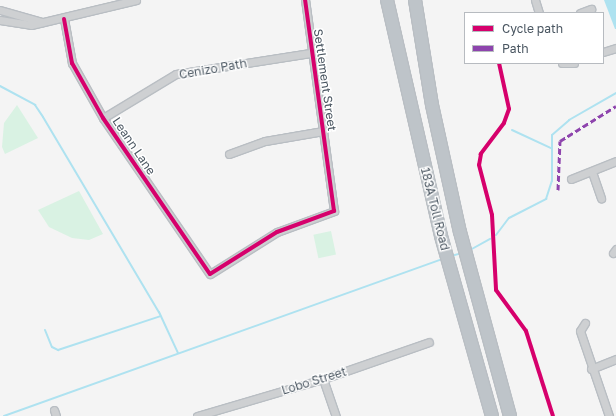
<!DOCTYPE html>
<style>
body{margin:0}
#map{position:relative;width:616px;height:416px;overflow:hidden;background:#f4f4f4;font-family:"Golos Text",sans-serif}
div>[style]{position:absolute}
.green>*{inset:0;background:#d9f2e3;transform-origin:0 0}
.water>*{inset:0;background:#aee2f0}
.stream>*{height:2px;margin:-1px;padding:0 1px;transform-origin:1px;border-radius:1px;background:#aee2f0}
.roads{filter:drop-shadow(1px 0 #b9bec3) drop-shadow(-1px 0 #b9bec3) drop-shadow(0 1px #b9bec3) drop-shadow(0 -1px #b9bec3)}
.street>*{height:7px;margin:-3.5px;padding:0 3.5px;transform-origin:3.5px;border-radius:3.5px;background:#ced0d2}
.highway>*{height:12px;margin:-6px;padding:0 6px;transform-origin:6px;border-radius:6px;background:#bec4c9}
.quiet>*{height:3px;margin-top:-1.5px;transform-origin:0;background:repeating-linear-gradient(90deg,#8e44ad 0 6px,transparent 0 9px)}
.cycleway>*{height:4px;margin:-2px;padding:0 2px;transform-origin:2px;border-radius:2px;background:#d6006c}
span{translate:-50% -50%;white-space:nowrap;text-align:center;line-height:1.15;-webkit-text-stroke:3px #fff;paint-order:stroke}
.street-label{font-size:12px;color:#4a5661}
.legend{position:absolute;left:464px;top:12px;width:140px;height:52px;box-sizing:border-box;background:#fff;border:1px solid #b7bbc0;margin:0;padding:5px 7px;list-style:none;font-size:12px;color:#4a5661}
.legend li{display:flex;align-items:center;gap:8px;height:20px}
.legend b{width:20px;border:1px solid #b7bbc0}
</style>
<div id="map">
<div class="green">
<i style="clip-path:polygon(17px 105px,38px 138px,5px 154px,2px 147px,4px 123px)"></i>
<i style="clip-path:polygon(79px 191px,103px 234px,89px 240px,72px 238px,49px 227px,38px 210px)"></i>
<i style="left:331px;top:231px;width:24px;height:18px;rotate:78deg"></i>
</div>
<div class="water">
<i style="clip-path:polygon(604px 0,616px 0,616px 29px,615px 29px)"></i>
</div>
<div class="stream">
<i style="left:0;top:86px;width:40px;rotate:28deg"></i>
<i style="left:35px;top:105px;width:14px;rotate:56deg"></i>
<i style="left:43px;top:117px;width:227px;rotate:59.3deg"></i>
<i style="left:159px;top:312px;width:45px;rotate:65.1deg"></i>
<i style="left:512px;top:130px;width:43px;rotate:24.8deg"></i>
<i style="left:496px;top:235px;width:21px;rotate:-53deg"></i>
<i style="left:509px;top:218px;width:42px;rotate:-27.2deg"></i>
<i style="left:546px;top:199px;width:19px;rotate:-72deg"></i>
<i style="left:552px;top:181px;width:46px;rotate:-90deg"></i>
<i style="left:552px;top:135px;width:23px;rotate:-41deg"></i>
<i style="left:569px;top:120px;width:54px;rotate:-29.9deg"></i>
<i style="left:470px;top:250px;width:23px;rotate:-29deg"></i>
<i style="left:451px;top:256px;width:11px;rotate:-15deg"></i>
<i style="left:45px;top:330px;width:18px;rotate:68deg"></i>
<i style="left:52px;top:347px;width:7px;rotate:27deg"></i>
<i style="left:58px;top:350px;width:108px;rotate:-18.3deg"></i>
<i style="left:4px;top:416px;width:466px;rotate:-19.7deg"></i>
</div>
<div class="roads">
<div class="street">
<i style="left:535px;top:0;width:14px;rotate:73deg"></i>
<i style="left:0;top:10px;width:44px;rotate:15.9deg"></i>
<i style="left:580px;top:13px;width:12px;rotate:-20deg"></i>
<i style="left:64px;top:19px;width:45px;rotate:79.7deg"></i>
<i style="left:72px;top:63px;width:63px;rotate:60.6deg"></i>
<i style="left:103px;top:118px;width:189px;rotate:55.6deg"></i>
<i style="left:210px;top:274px;width:79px;rotate:-32.1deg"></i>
<i style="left:277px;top:232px;width:61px;rotate:-20.2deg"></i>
<i style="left:334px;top:211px;width:213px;rotate:-97.8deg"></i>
<i style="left:0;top:20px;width:31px;rotate:9deg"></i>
<i style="left:31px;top:25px;width:108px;rotate:-13.4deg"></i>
<i style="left:603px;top:52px;width:14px;rotate:-17deg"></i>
<i style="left:562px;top:63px;width:12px"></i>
<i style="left:103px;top:118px;width:85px;rotate:-31.1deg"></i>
<i style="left:176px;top:74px;width:136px;rotate:-8.9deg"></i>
<i style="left:229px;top:154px;width:38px;rotate:-20deg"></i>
<i style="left:265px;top:141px;width:59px;rotate:-9.8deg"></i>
<i style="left:592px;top:172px;width:28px;rotate:71deg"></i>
<i style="left:571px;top:179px;width:48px;rotate:-21.8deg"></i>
<i style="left:613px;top:253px;width:5px;rotate:-53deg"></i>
<i style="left:585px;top:323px;width:9px;rotate:122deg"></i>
<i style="left:580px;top:331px;width:90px;rotate:71.2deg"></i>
<i style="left:591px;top:369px;width:27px;rotate:-22deg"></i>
<i style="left:323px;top:379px;width:39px;rotate:71deg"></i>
<i style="left:54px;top:410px;width:6px;rotate:72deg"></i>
<i style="left:197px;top:416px;width:131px;rotate:-16.4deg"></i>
<i style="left:323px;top:379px;width:112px;rotate:-19.2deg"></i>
</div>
<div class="highway">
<i style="left:387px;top:0;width:242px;rotate:77.1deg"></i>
<i style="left:441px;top:236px;width:187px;rotate:74.2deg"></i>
<i style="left:415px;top:0;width:106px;rotate:80.8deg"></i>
<i style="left:432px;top:105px;width:130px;rotate:77.6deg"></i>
<i style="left:460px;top:232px;width:191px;rotate:74.8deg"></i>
</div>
</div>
<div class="quiet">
<i style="left:558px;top:190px;width:49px;rotate:-87.7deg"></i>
<i style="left:560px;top:141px;width:66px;rotate:-32deg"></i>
</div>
<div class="cycleway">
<i style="left:64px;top:19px;width:45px;rotate:79.7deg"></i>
<i style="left:72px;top:63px;width:63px;rotate:60.6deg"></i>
<i style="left:103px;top:118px;width:189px;rotate:55.6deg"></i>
<i style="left:210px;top:274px;width:79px;rotate:-32.1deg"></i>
<i style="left:277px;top:232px;width:61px;rotate:-20.2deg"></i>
<i style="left:334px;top:211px;width:213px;rotate:-97.8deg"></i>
<i style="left:499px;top:63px;width:47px;rotate:77.7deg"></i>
<i style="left:509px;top:109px;width:15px;rotate:110deg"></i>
<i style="left:504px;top:123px;width:39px;rotate:127deg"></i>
<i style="left:481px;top:154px;width:11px;rotate:100deg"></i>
<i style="left:479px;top:165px;width:52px;rotate:75.4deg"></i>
<i style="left:492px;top:215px;width:75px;rotate:86.9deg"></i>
<i style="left:496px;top:290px;width:51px;rotate:53.8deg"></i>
<i style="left:526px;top:331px;width:89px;rotate:72.4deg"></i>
</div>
<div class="street-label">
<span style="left:213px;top:69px;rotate:-10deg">Cenizo Path</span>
<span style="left:325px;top:80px;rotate:82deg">Settlement Street</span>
<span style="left:134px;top:146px;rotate:56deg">Leann Lane</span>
<span style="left:435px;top:209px;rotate:76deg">183A Toll Road</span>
<span style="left:314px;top:381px;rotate:-17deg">Lobo Street</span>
</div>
<ul class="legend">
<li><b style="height:5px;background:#d6006c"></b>Cycle path</li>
<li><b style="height:5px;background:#8e44ad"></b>Path</li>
</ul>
</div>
